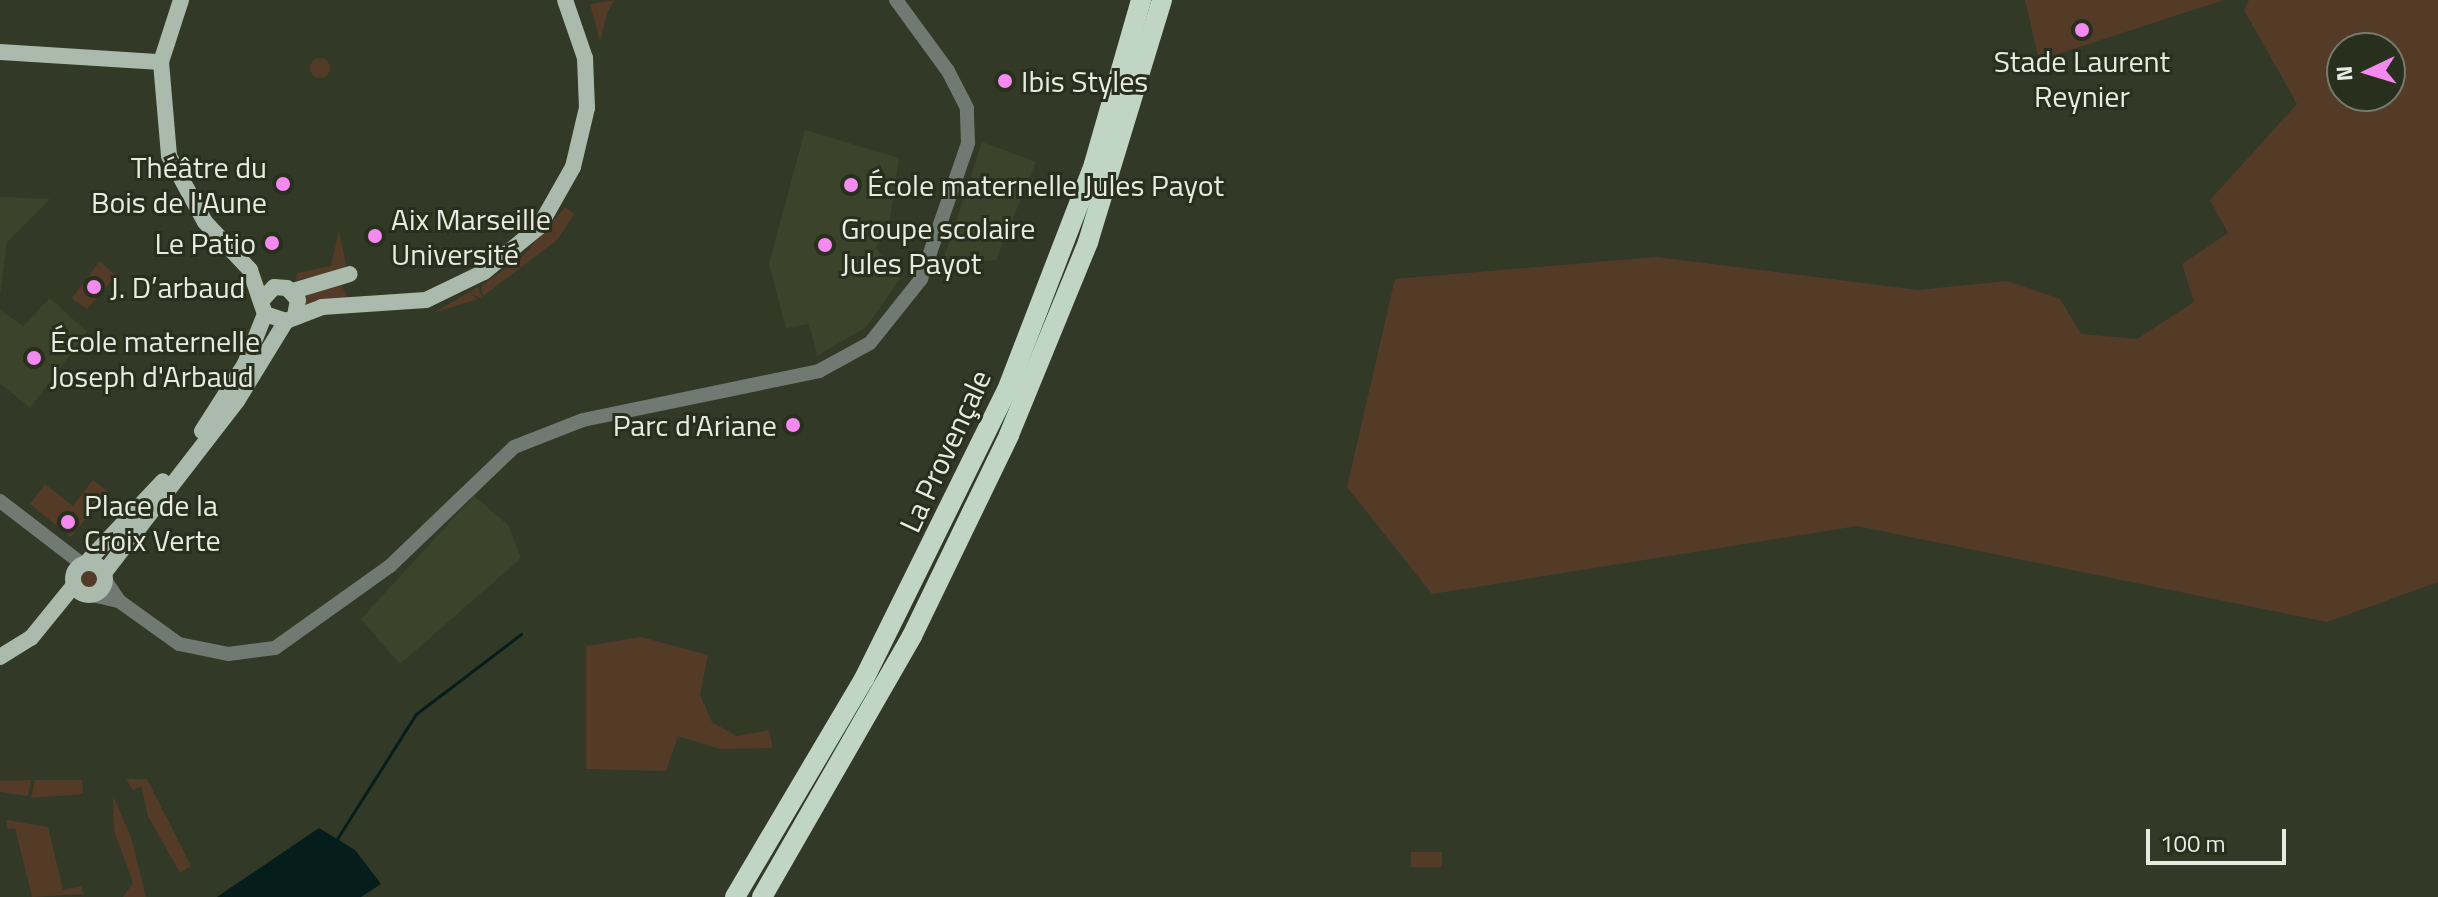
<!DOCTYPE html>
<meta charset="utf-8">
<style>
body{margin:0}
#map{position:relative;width:2438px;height:897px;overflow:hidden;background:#333927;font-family:"Titillium Web",sans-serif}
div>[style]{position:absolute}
.built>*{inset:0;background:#3c432b}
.green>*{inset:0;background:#543b27;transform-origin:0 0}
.round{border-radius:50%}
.water>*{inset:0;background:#051e1b}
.stream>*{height:3px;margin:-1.5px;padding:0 1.5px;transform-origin:1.5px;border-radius:1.5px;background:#051e1b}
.minor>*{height:14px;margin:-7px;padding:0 7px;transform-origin:7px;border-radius:7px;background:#717973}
.major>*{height:16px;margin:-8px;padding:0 8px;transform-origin:8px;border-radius:8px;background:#aabbae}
.major>.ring{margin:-8px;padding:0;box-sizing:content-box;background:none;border:16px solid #aabbae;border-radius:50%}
.highway>*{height:20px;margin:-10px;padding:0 10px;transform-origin:10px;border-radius:10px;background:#c1d5c5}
.dots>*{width:22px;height:22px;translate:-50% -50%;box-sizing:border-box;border:4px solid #292f1d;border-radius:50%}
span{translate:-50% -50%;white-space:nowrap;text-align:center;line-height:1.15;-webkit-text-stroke:6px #292f1d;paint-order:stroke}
.poi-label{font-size:30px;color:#e7ebe0}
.left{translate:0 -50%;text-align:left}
.right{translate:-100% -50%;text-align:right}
.street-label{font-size:30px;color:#e7ebe0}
.north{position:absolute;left:2326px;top:32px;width:80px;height:80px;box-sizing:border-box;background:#292f1d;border:2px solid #757a6b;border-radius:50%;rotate:266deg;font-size:22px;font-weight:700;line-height:32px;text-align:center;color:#e7ebe0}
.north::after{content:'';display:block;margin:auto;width:28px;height:36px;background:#f489f0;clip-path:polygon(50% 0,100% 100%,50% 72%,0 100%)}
.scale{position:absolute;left:2146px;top:829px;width:140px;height:36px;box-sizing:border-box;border:4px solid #e7ebe0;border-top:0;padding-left:10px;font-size:24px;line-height:28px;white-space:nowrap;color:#e7ebe0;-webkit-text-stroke:6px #292f1d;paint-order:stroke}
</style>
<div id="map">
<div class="built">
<i style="clip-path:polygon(805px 130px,899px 158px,890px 218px,876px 248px,900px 279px,866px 327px,817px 356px,809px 324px,786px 328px,769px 264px)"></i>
<i style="clip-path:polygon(982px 142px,1036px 162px,996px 260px,942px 264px)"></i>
<i style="clip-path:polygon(0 197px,50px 199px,7px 242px,0 296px)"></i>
<i style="clip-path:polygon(50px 298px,87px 332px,30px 408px,0 383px,0 310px,23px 326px)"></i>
<i style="clip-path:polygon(474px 496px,508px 525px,521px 558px,400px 664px,361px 619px)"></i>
</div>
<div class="green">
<i style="clip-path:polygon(615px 0,607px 13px,600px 41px,590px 4px)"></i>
<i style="clip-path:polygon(2025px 0,2224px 0,2039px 60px)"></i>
<i style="clip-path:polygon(evenodd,2249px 0,2438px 0,2438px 582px,2327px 622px,1857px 526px,1432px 594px,1347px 487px,1395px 279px,1656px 257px,1918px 290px,2007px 281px,2060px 299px,2081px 334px,2137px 339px,2194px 302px,2182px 264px,2228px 233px,2210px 200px,2297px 104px,2244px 10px,2249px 0,2342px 48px,2390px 48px,2390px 96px,2342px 96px,2342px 48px)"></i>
<i class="round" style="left:310px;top:58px;width:20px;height:20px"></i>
<i style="clip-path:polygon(565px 207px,574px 214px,557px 240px,483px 296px,481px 286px,523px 256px)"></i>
<i style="clip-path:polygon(339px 230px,347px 270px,296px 280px,297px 273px,331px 266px)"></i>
<i style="clip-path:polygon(100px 261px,116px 276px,87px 309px,72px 298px)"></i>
<i style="clip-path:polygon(340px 283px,349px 299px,304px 306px,305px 287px)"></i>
<i style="clip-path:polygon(478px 287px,482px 298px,471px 294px,478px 299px,433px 313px)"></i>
<i style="clip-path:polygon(93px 480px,107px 491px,71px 537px,30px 504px,45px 484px,73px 506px)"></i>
<i class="round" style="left:81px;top:570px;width:18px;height:18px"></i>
<i style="clip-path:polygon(641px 637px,708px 655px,700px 695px,712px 722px,736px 736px,769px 730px,773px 748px,720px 749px,678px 736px,666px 771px,586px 769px,586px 646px)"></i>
<i style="clip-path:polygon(126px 779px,147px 779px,191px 866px,180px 873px,148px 816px,141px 786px,133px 790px)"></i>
<i style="clip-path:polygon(31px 780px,28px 796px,0 792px,0 781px)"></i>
<i style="clip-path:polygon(35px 780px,82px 780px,83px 794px,31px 798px)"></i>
<i style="clip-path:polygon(113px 796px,131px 837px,146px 897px,123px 897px,133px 883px,114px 831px)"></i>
<i style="clip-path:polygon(6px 820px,48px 827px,63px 890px,81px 886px,84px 894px,32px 897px,15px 828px,8px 829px)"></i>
<i style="left:1442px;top:852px;width:15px;height:31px;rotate:90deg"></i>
</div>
<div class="water">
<i style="clip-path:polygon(319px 828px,355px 850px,381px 884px,361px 897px,217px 897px)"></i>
</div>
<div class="stream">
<i style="left:335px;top:842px;width:151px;rotate:-57.7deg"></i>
<i style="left:416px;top:714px;width:132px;rotate:-37.3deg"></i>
</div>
<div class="minor">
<i style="left:0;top:501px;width:103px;rotate:37.5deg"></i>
<i style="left:105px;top:580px;width:25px;rotate:56deg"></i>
<i style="left:119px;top:601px;width:74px;rotate:35.6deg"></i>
<i style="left:179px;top:644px;width:50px;rotate:11.5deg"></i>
<i style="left:228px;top:654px;width:47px;rotate:-7.3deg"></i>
<i style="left:275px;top:648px;width:141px;rotate:-35.5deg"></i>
<i style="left:390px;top:566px;width:172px;rotate:-43.8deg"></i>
<i style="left:514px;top:447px;width:74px;rotate:-21.4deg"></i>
<i style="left:583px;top:420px;width:241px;rotate:-11.7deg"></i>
<i style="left:819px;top:371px;width:58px;rotate:-28.8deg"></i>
<i style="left:870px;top:343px;width:82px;rotate:-51.4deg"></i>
<i style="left:921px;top:279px;width:144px;rotate:-70.9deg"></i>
<i style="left:968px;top:143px;width:35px;rotate:-92deg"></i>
<i style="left:967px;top:108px;width:42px;rotate:-117.2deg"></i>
<i style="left:948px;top:71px;width:88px;rotate:-126.2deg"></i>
<i style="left:92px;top:595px;width:28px;rotate:13deg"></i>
</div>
<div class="major">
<i style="left:181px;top:0;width:65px;rotate:107.9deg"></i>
<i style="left:161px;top:62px;width:94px;rotate:85.1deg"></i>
<i style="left:169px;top:156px;width:75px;rotate:61.4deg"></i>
<i style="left:205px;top:222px;width:66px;rotate:46.8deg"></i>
<i style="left:250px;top:270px;width:46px;rotate:71.2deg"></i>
<i style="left:265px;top:314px;width:22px;rotate:18deg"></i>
<i style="left:0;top:52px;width:161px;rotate:3.6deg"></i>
<i style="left:293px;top:291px;width:59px;rotate:-16.6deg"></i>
<i style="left:263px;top:299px;width:16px;rotate:-47deg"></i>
<i style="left:274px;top:287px;width:13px;rotate:4deg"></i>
<i style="left:287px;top:288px;width:16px;rotate:47deg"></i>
<i style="left:298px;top:300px;width:15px;rotate:101deg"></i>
<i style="left:202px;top:431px;width:80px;rotate:-57.3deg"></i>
<i style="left:245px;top:364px;width:54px;rotate:-68.2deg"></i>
<i style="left:86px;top:563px;width:112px;rotate:-46.8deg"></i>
<i class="ring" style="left:73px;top:563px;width:16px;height:16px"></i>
<i style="left:104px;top:573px;width:217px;rotate:-52.3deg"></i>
<i style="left:237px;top:401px;width:94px;rotate:-58.5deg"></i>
<i style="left:286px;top:321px;width:39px;rotate:-21deg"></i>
<i style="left:322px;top:307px;width:104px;rotate:-3.9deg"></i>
<i style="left:426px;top:300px;width:64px;rotate:-25.8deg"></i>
<i style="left:484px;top:272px;width:71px;rotate:-39.3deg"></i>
<i style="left:539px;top:227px;width:69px;rotate:-60.5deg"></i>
<i style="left:573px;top:167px;width:61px;rotate:-76.7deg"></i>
<i style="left:587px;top:108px;width:50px;rotate:-92.3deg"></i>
<i style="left:585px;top:58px;width:61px;rotate:-109deg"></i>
<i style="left:0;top:657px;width:36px;rotate:-32deg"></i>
<i style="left:31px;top:638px;width:68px;rotate:-50.9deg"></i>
</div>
<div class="highway">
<i style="left:735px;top:897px;width:253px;rotate:-59.4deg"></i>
<i style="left:864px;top:679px;width:322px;rotate:-63.7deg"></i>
<i style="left:1007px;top:390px;width:242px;rotate:-68.9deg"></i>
<i style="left:1094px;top:164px;width:171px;rotate:-74deg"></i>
<i style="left:762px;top:897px;width:301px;rotate:-60.1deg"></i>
<i style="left:912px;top:636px;width:223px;rotate:-64.2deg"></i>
<i style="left:1009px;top:435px;width:209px;rotate:-67.7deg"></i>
<i style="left:1088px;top:242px;width:253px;rotate:-73deg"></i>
</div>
<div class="dots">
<i style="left:2082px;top:30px;background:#f489f0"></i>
<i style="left:1005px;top:81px;background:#f489f0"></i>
<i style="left:283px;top:184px;background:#f489f0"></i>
<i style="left:851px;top:185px;background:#f489f0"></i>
<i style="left:375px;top:236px;background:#f489f0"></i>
<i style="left:272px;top:243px;background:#f489f0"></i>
<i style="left:825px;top:245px;background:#f489f0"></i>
<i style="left:94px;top:287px;background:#f489f0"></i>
<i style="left:34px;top:358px;background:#f489f0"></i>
<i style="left:793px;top:425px;background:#f489f0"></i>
<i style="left:68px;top:522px;background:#f489f0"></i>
</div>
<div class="poi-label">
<span style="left:2082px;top:78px">Stade Laurent<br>Reynier</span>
<span class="left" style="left:1021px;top:81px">Ibis Styles</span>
<span class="right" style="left:267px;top:184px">Théâtre du<br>Bois de l'Aune</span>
<span class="left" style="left:867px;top:185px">École maternelle Jules Payot</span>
<span class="left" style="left:391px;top:236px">Aix Marseille<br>Université</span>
<span class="left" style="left:841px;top:245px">Groupe scolaire<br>Jules Payot</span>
<span class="right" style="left:256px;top:243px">Le Patio</span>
<span class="left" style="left:110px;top:287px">J. D’arbaud</span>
<span class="left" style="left:50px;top:358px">École maternelle<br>Joseph d'Arbaud</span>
<span class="right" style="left:777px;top:425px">Parc d'Ariane</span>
<span class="left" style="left:84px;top:522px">Place de la<br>Croix Verte</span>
</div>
<div class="street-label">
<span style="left:945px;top:451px;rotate:-65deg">La Provençale</span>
</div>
<div class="north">N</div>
<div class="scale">100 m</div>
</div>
